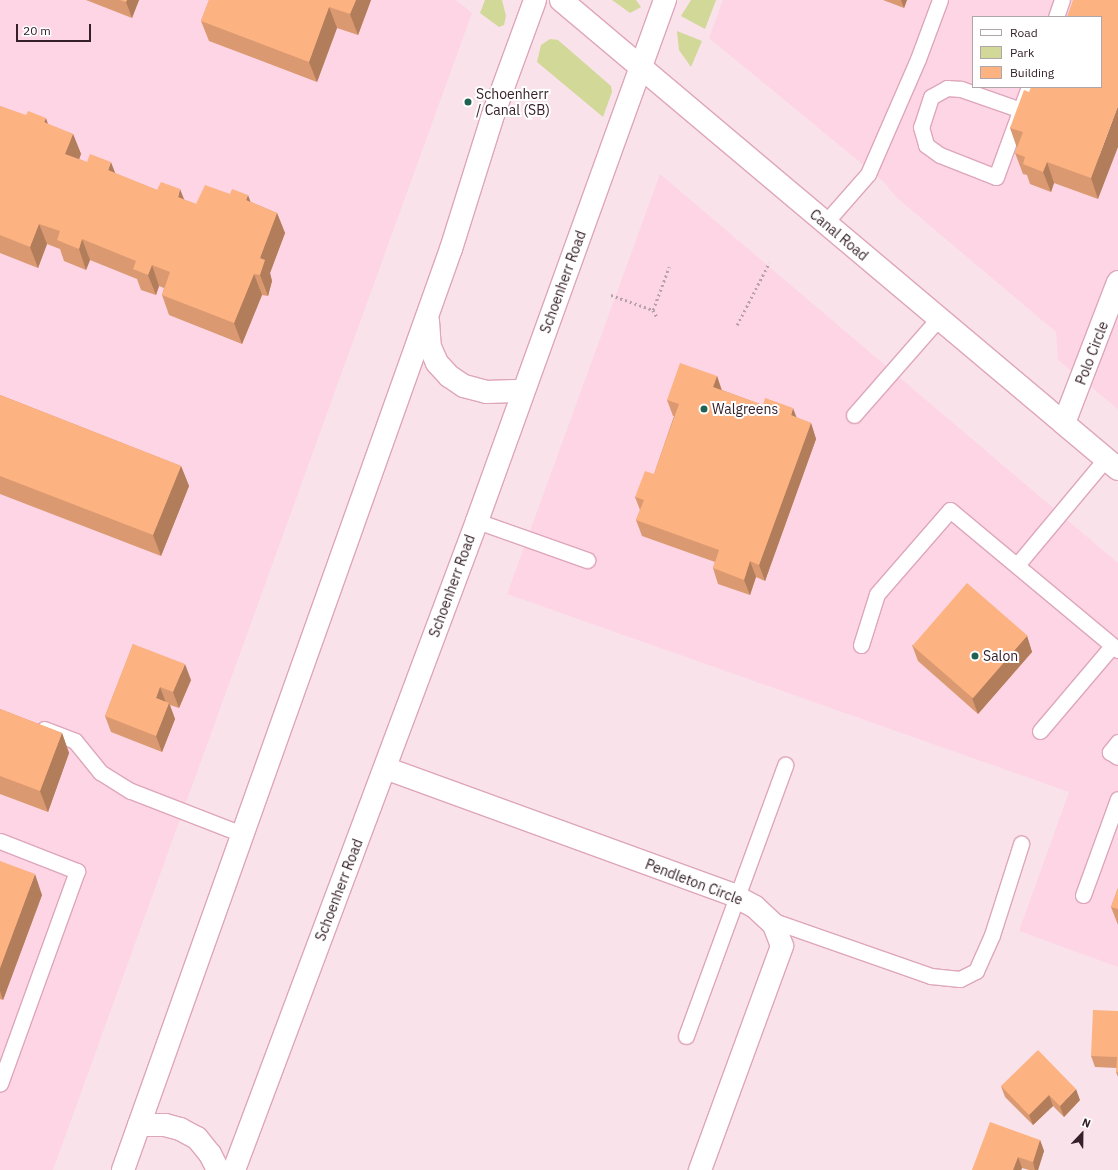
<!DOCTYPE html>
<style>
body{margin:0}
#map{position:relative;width:1118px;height:1170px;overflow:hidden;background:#fae2eb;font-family:"IBM Plex Sans",sans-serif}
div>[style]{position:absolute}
.built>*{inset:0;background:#fdd5e4}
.green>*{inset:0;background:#d1d898}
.path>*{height:2.5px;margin-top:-1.25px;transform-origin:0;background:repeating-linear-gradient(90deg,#b8a1aa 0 2px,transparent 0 5px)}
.roads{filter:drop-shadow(1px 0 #dea6bb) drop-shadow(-1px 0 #dea6bb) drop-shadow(0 1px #dea6bb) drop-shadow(0 -1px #dea6bb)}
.lane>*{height:15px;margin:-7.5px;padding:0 7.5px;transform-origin:7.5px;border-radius:7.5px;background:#fff}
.street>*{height:22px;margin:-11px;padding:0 11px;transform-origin:11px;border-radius:11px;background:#fff}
.secondary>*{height:22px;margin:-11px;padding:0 11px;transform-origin:11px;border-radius:11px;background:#fff}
.wall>*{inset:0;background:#da9970}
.shaded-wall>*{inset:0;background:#b17d5b}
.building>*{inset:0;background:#fdb282;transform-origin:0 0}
.dots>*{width:11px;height:11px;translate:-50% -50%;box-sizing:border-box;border:2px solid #fff;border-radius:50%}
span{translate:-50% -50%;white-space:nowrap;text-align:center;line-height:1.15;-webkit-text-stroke:4px #fff;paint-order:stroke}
.poi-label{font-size:14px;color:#352029}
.left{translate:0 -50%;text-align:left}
.street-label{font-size:14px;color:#352029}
.legend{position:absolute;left:972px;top:16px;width:130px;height:72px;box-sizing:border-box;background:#fff;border:1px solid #aea6a9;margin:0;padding:5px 7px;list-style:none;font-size:12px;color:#352029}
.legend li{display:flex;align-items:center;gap:8px;height:20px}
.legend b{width:20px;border:1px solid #aea6a9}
.north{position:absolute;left:1062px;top:1114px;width:40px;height:40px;-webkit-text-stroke:3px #fff;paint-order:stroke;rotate:22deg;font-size:11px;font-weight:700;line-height:16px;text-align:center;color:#352029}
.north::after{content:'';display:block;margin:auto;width:14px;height:18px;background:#352029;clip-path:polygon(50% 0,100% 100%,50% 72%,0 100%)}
.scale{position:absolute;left:16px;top:24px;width:75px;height:18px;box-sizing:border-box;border:2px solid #352029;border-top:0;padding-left:5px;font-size:12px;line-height:14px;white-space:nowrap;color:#352029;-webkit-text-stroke:3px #fff;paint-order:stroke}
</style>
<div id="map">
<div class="built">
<i style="clip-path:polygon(0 0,456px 0,472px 13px,53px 1170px,0 1170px)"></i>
<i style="clip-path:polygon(evenodd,723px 0,1118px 0,1118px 409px,1058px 360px,1056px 332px,896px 197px,884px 182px,709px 38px,723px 0,973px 17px,1101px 17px,1101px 87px,973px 87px,973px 17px)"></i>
<i style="clip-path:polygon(660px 174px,1118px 563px,1118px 967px,1019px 931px,1069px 792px,507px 594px)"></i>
</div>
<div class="green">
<i style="clip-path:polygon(485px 0,502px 0,506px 16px,504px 25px,499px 27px,480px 13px)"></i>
<i style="clip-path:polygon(612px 0,636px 0,641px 7px,630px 13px)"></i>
<i style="clip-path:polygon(691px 0,716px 0,705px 29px,681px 16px)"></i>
<i style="clip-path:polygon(677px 31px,702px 41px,691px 67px,679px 50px)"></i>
<i style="clip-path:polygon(550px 39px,558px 40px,611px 86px,612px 92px,603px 117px,537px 62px,541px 45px)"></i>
</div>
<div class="path">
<i style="left:611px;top:295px;width:45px;rotate:19.7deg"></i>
<i style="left:653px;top:310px;width:8px;rotate:60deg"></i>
<i style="left:653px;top:310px;width:46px;rotate:-69.6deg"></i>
<i style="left:737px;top:325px;width:70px;rotate:-62.7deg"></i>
</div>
<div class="roads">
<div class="lane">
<i style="left:1056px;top:17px;width:18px;rotate:-71deg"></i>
<i style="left:1021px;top:110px;width:64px;rotate:-160.7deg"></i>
<i style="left:961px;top:89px;width:14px;rotate:-176deg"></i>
<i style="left:947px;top:88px;width:18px;rotate:151deg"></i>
<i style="left:931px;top:97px;width:32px;rotate:108deg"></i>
<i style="left:921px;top:127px;width:19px;rotate:74deg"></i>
<i style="left:926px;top:145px;width:17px;rotate:36deg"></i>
<i style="left:940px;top:155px;width:60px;rotate:21.4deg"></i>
<i style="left:996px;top:177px;width:96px;rotate:-69.9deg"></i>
<i style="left:825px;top:223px;width:65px;rotate:-48.7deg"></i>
<i style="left:868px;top:174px;width:125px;rotate:-66.5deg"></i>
<i style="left:918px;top:59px;width:63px;rotate:-69.6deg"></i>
<i style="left:854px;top:415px;width:128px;rotate:-48.8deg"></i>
<i style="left:477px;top:521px;width:117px;rotate:19.5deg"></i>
<i style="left:1017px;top:565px;width:139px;rotate:-50.2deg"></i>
<i style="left:861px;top:645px;width:53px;rotate:-72.6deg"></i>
<i style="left:877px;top:594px;width:111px;rotate:-49deg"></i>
<i style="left:950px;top:510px;width:219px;rotate:39.8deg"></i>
<i style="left:44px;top:729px;width:33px;rotate:21deg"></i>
<i style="left:75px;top:741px;width:40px;rotate:51deg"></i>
<i style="left:100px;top:772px;width:36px;rotate:32deg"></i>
<i style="left:131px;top:791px;width:119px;rotate:21.2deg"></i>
<i style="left:1040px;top:731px;width:111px;rotate:-49.7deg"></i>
<i style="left:1118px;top:742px;width:13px;rotate:129deg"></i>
<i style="left:1110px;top:752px;width:9px;rotate:32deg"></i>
<i style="left:0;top:841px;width:83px;rotate:21.3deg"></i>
<i style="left:77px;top:871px;width:226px;rotate:109.9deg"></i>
<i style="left:1083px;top:895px;width:102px;rotate:-70deg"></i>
<i style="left:768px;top:919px;width:173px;rotate:19.3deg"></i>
<i style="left:931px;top:976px;width:29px;rotate:6deg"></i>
<i style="left:960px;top:979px;width:18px;rotate:-27deg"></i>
<i style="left:976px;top:971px;width:39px;rotate:-66deg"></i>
<i style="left:992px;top:935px;width:96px;rotate:-72.3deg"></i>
<i style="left:686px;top:1036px;width:289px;rotate:-69.9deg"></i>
</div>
<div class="street">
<i style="left:1064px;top:423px;width:151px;rotate:-69deg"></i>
<i style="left:385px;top:768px;width:368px;rotate:20deg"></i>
<i style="left:731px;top:894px;width:27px;rotate:28deg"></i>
<i style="left:755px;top:907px;width:26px;rotate:43deg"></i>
<i style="left:774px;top:925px;width:22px;rotate:69deg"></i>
<i style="left:782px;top:946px;width:239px;rotate:110.1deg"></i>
</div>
<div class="secondary">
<i style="left:561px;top:0;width:728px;rotate:40.1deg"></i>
<i style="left:428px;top:321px;width:26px;rotate:86deg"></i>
<i style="left:430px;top:347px;width:17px;rotate:66deg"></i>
<i style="left:437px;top:363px;width:18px;rotate:47deg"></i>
<i style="left:449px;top:376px;width:18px;rotate:34deg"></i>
<i style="left:464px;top:386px;width:23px;rotate:15deg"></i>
<i style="left:486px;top:392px;width:37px;rotate:-2deg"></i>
<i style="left:139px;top:1125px;width:26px"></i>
<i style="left:165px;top:1125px;width:16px;rotate:15deg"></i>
<i style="left:180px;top:1129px;width:19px;rotate:28deg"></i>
<i style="left:197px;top:1138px;width:21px;rotate:51deg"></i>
<i style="left:210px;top:1154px;width:18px;rotate:63deg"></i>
<i style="left:123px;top:1170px;width:978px;rotate:-70.4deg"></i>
<i style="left:451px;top:249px;width:140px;rotate:-72.6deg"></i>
<i style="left:493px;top:115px;width:122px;rotate:-69.9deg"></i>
<i style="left:234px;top:1170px;width:693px;rotate:-69.47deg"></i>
<i style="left:477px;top:521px;width:554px;rotate:-70.16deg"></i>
</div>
</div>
<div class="wall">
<i style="clip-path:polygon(86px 0,139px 0,132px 18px)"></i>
<i style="clip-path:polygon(209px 0,371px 0,358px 35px,337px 28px,317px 82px,209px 41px,201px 21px)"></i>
<i style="clip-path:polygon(883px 0,907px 0,904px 8px)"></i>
<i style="clip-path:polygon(1101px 87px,1098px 199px,1054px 183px,1051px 192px,1030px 184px,1027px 175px,1023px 174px,1015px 153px,1017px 148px,1010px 128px,1029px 92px)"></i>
<i style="clip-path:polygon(0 106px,73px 134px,81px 154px,79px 159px,157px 190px,196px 204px,251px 202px,277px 213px,285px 233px,270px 273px,272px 281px,268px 296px,262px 295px,242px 344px,169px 315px,162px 295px,164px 288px,159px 286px,156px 295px,141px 290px,137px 279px,90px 260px,86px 270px,64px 261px,60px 249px,47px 244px,38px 268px,0 253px)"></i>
<i style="clip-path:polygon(717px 376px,722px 390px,811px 423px,816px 439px,765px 581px,756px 577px,750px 595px,718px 584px,713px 568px,715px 562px,642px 536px,636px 520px,640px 510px,635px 497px,654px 474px,674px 416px,673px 416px,667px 400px)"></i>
<i style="clip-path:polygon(0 395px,181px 466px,189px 486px,161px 556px,0 494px)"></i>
<i style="clip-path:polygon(1027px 636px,1032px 652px,978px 714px,918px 661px,912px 645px)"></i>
<i style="clip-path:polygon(133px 644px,191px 680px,179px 708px,170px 705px,175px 719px,162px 752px,111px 732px,105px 716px)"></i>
<i style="clip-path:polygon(0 709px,62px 733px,69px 753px,48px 812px,0 794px)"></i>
<i style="clip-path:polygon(0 861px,42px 895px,3px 1000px,0 999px)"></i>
<i style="clip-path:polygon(1118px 888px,1118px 925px,1111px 907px)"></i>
<i style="clip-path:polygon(1118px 1011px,1118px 1077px,1116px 1072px,1117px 1068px,1095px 1067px,1091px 1056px)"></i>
<i style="clip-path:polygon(1001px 1086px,1080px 1100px,1064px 1117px,1053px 1106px,1033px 1125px,1005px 1097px)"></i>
<i style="clip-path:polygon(1040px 1140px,1044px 1151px,1038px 1170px,1029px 1170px,1022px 1168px,1021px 1170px,972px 1170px)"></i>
</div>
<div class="shaded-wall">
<i style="clip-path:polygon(127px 0,139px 0,132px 18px,126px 2px)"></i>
<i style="clip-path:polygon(356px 0,371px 0,358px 35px,350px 14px)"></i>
<i style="clip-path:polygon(901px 0,907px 0,904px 8px)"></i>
<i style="clip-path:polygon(329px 7px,337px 28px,317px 82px,309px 62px)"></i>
<i style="clip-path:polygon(1118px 106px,1118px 147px,1098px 199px,1091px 178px)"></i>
<i style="clip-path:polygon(46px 118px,53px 139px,44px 122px)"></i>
<i style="clip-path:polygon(73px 134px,81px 154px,73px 175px,65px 154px)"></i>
<i style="clip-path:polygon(111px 162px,119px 183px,108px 170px)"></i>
<i style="clip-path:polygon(1047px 162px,1054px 183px,1051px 192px,1043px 172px)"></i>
<i style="clip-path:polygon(180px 189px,188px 209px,178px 197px)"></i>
<i style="clip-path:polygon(248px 195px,256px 216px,246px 200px)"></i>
<i style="clip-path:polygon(277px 213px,285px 233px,270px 273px,272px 281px,268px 296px,260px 275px,260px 258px)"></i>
<i style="clip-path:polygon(39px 224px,47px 244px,38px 268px,30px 247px)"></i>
<i style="clip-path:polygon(82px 239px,90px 260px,86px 270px,79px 249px)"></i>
<i style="clip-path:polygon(152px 265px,159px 286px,156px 295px,148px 275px)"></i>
<i style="clip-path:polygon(254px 274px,262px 295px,242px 344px,234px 323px)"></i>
<i style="clip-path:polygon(717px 376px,722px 392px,713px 387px)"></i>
<i style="clip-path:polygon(793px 408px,799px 424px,791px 415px)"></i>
<i style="clip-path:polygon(811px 423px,816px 439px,765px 581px,759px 565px)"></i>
<i style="clip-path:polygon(181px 466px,189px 486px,161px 556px,153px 535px)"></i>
<i style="clip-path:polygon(750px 561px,756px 577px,750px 595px,744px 580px)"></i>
<i style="clip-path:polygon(1027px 636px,1032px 652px,978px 714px,972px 698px)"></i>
<i style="clip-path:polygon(185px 664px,191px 680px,179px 708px,173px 692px)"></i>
<i style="clip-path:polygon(160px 687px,166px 703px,156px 698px)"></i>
<i style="clip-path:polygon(169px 703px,175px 719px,162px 752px,156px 736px)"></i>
<i style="clip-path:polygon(62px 733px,69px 753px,48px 812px,40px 791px)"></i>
<i style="clip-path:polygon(35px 874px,42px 895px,3px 1000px,0 991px,0 968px)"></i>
<i style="clip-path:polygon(1076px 1089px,1080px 1100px,1064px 1117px,1060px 1106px)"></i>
<i style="clip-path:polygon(1049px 1095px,1053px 1106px,1033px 1125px,1029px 1115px)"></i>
<i style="clip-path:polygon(1040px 1140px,1044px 1151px,1038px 1170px,1035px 1170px,1033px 1162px)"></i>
<i style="clip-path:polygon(1018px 1157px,1022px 1168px,1021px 1170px,1013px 1170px)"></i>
</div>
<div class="building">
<i style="clip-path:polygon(120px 0,127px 0,126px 2px)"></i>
<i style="clip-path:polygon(209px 0,356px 0,350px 14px,329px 7px,309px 62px,201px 21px)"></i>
<i style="clip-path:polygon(1073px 0,1118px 0,1118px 106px,1091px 178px,1047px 162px,1043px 172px,1023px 164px,1025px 157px,1015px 153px,1023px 132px,1010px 128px,1024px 90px,1029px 92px,1031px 87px,1101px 87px,1101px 17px,1067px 17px)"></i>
<i style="clip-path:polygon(0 106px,26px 115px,28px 111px,46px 118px,44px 122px,73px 134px,65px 154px,87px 162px,90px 154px,111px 162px,108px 170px,157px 190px,161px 182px,180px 189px,178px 197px,196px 204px,205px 185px,230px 194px,232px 189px,248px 195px,246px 200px,277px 213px,260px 258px,265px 260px,260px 275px,254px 274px,234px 323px,162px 295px,170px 272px,152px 265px,148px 275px,133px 269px,136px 261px,82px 239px,79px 249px,57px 240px,60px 231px,39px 224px,30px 247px,0 235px)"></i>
<i style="clip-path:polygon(680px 363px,717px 376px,713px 387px,763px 405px,765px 398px,793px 408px,791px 415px,811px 423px,759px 565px,750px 561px,744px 580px,713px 568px,719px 550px,636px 520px,644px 500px,635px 497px,645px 471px,654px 474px,679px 404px,667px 400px)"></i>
<i style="clip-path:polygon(0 395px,181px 466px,153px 535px,0 476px)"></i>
<i style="left:967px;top:583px;width:80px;height:83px;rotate:41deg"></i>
<i style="clip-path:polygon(133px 644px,185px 664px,173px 692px,160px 687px,156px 698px,169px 703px,156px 736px,105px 716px)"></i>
<i style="clip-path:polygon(0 709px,62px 733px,40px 791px,0 776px)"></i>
<i style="clip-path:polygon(0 861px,35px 874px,0 968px)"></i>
<i style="clip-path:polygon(1118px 888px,1118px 909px,1111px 907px)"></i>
<i style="clip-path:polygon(1093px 1010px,1118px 1011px,1118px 1072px,1116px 1072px,1117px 1057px,1091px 1056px)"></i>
<i style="clip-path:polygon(1038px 1050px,1076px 1089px,1060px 1106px,1049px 1095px,1029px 1115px,1001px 1086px)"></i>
<i style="clip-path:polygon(990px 1122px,1040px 1140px,1033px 1162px,1018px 1157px,1013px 1170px,972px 1170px)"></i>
</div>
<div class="dots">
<i style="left:468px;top:102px;background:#206252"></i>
<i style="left:704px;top:409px;background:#206252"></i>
<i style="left:975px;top:656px;background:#206252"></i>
</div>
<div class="poi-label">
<span class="left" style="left:476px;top:102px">Schoenherr<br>/ Canal (SB)</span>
<span class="left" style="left:712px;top:409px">Walgreens</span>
<span class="left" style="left:983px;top:656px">Salon</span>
</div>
<div class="street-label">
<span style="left:839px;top:235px;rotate:40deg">Canal Road</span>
<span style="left:563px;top:282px;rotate:-70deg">Schoenherr Road</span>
<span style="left:1092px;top:353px;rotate:-69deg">Polo Circle</span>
<span style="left:452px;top:586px;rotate:-70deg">Schoenherr Road</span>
<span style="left:694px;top:882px;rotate:21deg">Pendleton Circle</span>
<span style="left:339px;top:890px;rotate:-69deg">Schoenherr Road</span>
</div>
<ul class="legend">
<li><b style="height:5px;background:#fff"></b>Road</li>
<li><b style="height:11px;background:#d1d898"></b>Park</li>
<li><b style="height:11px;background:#fdb282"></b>Building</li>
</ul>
<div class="north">N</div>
<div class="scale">20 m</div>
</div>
